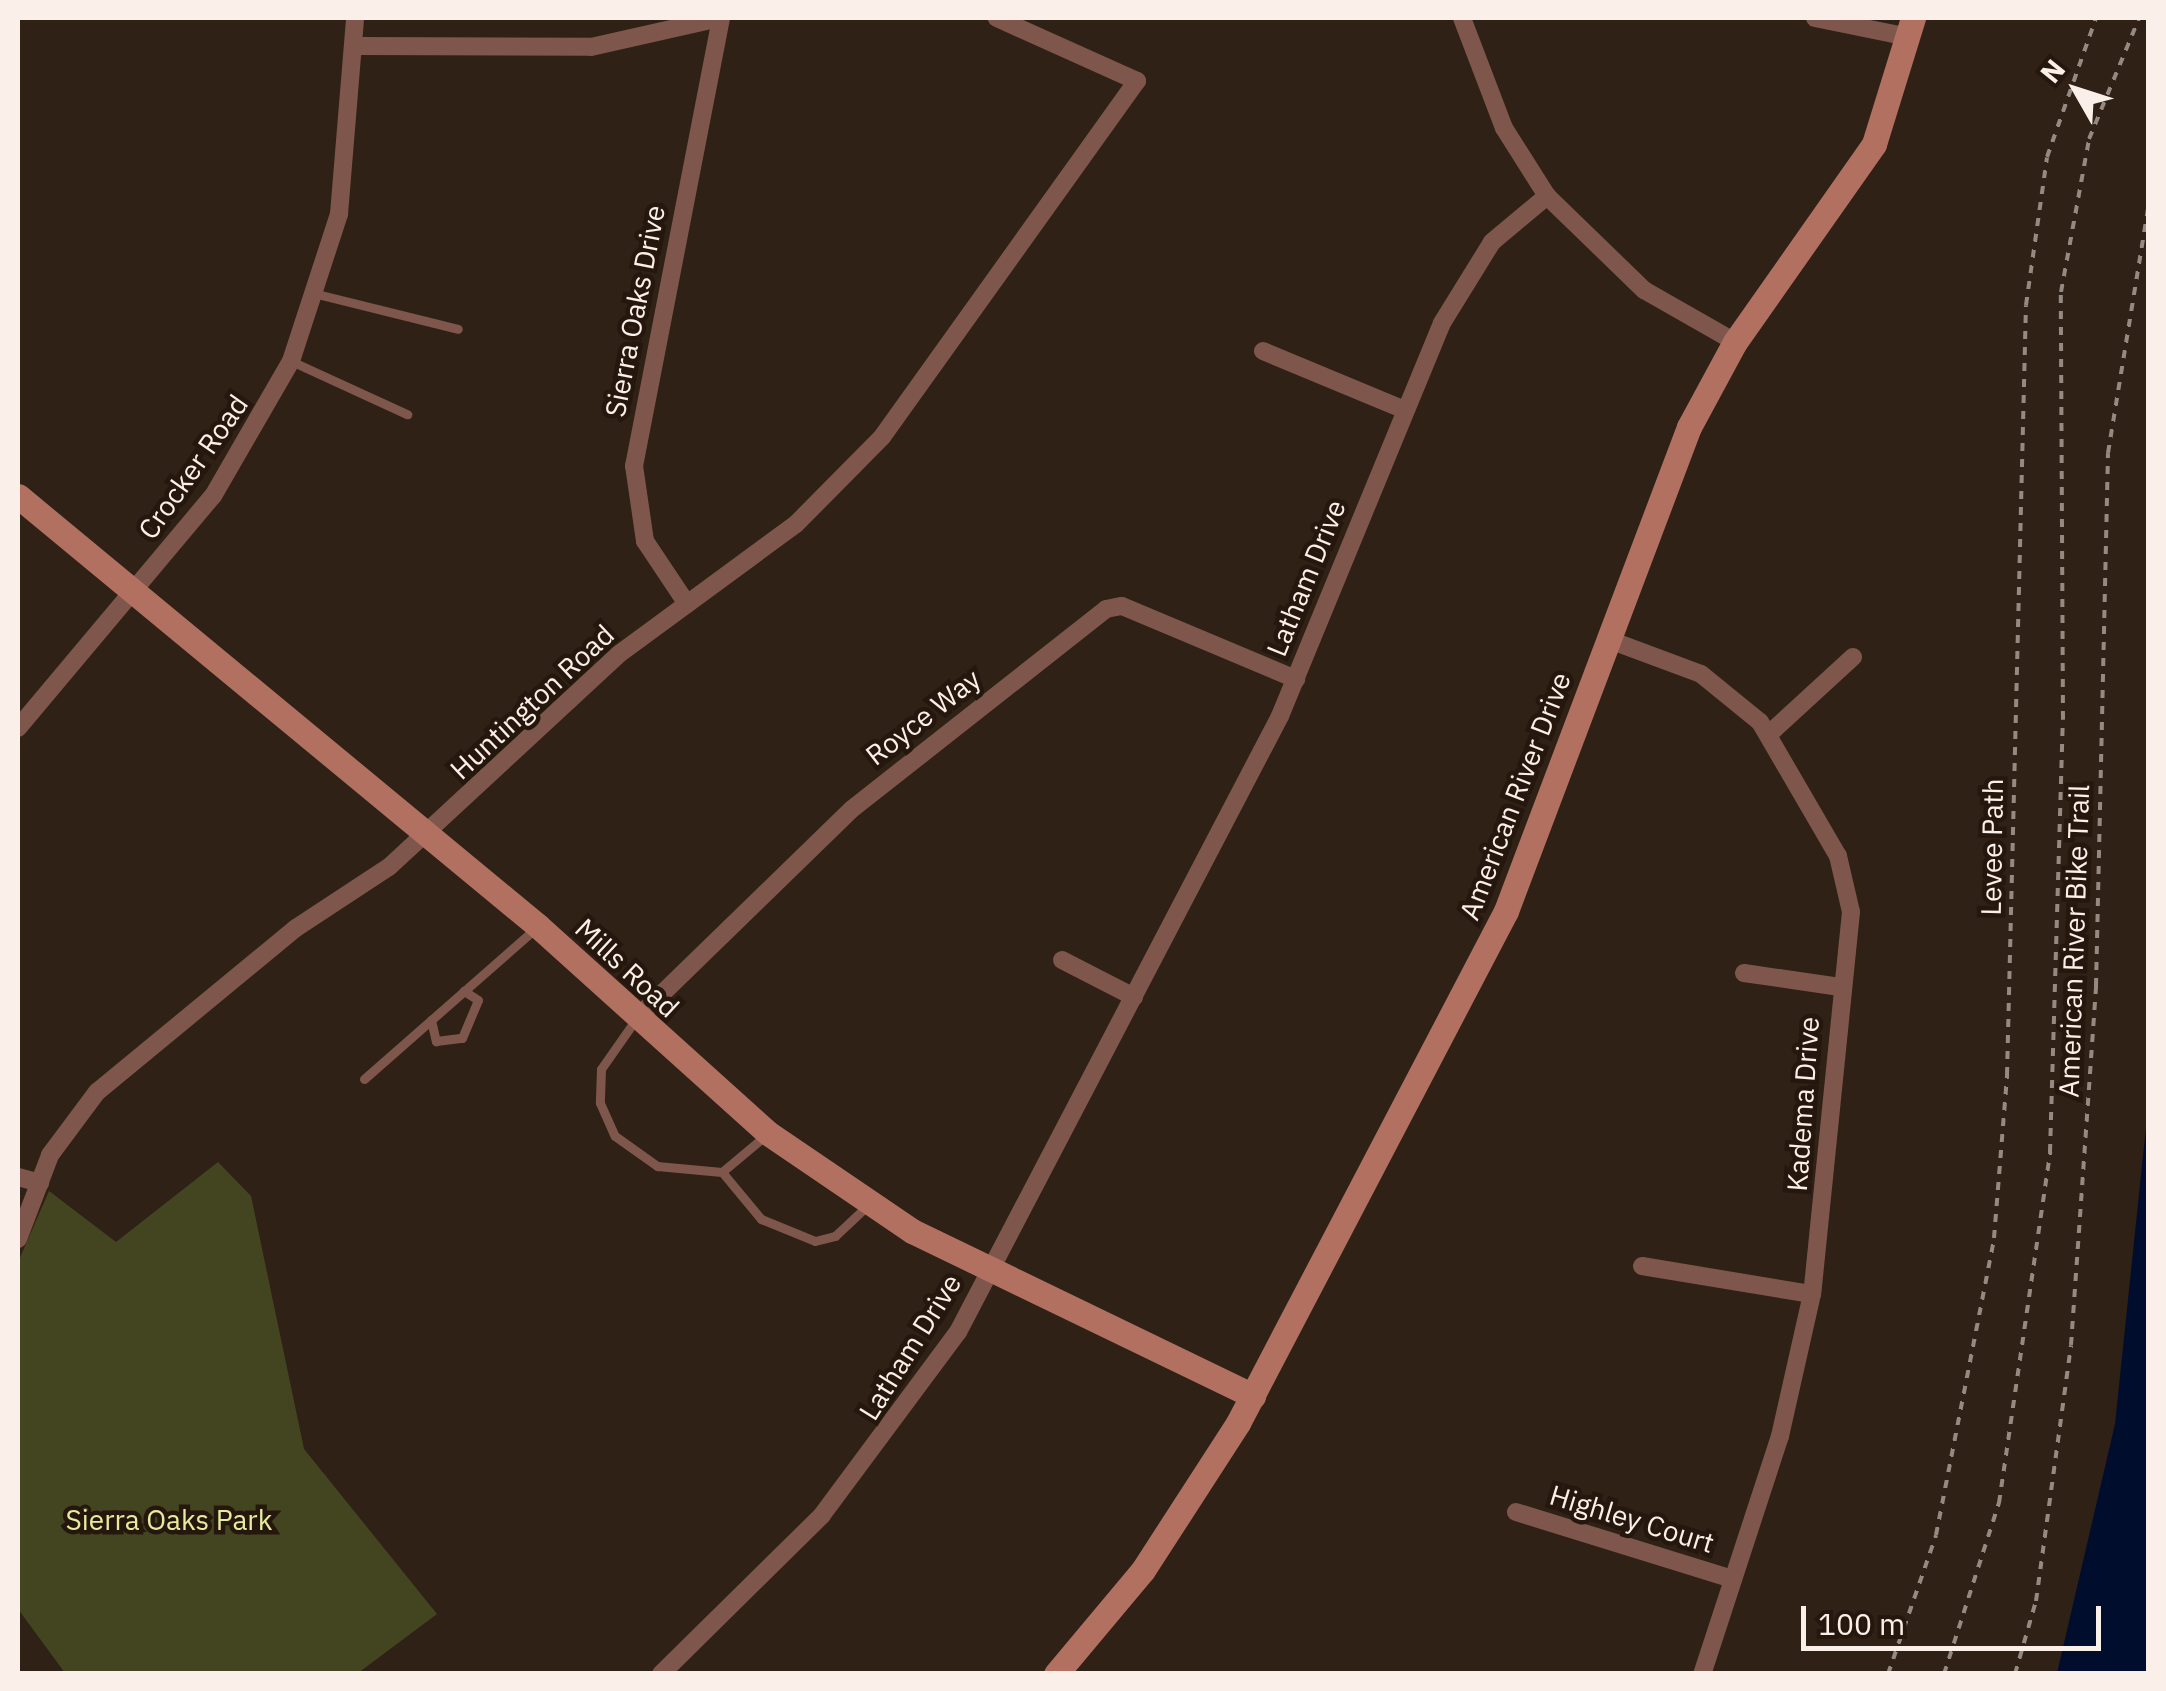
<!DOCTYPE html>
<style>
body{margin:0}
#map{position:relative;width:2166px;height:1691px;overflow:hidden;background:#2f2116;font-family:"IBM Plex Sans",sans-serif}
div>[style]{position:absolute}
.green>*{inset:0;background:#434521}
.water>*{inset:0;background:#010d2d}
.path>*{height:4px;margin-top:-2px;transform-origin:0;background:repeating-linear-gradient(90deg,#958a81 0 8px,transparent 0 16px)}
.lane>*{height:9px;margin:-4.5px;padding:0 4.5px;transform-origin:4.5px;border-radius:4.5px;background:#7f564b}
.street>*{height:18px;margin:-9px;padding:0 9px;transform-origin:9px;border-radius:9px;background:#7f564b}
.secondary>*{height:25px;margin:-12.5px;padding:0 12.5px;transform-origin:12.5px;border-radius:12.5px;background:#b27160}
span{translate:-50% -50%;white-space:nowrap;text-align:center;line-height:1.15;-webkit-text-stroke:9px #25170d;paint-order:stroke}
.street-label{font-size:28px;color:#faf0e9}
.park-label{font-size:28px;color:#e6eb9d}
.frame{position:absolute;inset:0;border:20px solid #faf0e9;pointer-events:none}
.north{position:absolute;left:2026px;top:40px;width:100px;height:100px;-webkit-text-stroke:8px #25170d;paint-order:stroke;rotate:309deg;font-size:28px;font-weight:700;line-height:40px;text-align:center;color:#faf0e9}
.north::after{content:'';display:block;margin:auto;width:35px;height:45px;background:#faf0e9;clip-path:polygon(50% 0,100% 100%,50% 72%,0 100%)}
.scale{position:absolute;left:1801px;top:1606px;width:300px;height:45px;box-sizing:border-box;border:5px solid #faf0e9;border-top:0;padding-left:12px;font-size:30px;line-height:35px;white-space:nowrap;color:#faf0e9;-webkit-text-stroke:8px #25170d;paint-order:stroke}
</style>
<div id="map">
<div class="green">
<i style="clip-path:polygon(218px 1162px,251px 1196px,304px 1449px,437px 1614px,358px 1673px,65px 1673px,18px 1609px,18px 1262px,49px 1191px,116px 1242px)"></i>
</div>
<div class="water">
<i style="clip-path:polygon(2148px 1108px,2148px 1673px,2057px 1673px,2115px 1424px)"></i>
</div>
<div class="path">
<i style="left:1888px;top:1674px;width:147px;rotate:-70.9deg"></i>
<i style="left:1936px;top:1535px;width:303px;rotate:-78.9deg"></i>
<i style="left:1994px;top:1238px;width:164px;rotate:-85.4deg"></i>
<i style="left:2007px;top:1075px;width:770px;rotate:-88.59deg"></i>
<i style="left:2026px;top:305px;width:149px;rotate:-81.9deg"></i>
<i style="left:2047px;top:157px;width:147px;rotate:-70.6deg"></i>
<i style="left:1944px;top:1674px;width:180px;rotate:-72.2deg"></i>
<i style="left:1999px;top:1503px;width:355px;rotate:-81.7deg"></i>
<i style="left:2050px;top:1152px;width:433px;rotate:-88.3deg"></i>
<i style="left:2063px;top:719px;width:427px;rotate:-90.3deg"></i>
<i style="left:2061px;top:292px;width:156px;rotate:-79.6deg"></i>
<i style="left:2089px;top:139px;width:131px;rotate:-67.5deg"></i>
<i style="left:2015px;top:1674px;width:76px;rotate:-74deg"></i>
<i style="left:2036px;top:1601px;width:258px;rotate:-82.2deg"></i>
<i style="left:2071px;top:1345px;width:360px;rotate:-86deg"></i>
<i style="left:2096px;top:986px;width:533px;rotate:-88.71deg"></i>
<i style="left:2108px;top:453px;width:248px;rotate:-80.7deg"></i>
</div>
<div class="lane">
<i style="left:317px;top:294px;width:145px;rotate:13.9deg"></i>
<i style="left:291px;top:361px;width:128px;rotate:24.6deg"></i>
<i style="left:636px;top:1019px;width:61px;rotate:125deg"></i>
<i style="left:601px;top:1069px;width:34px;rotate:92deg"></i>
<i style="left:600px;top:1103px;width:36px;rotate:66deg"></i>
<i style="left:615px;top:1136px;width:52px;rotate:35.5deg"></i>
<i style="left:657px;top:1166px;width:65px;rotate:5.3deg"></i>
<i style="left:431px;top:1020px;width:22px;rotate:77deg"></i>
<i style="left:436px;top:1041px;width:26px;rotate:-7deg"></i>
<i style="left:462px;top:1038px;width:41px;rotate:-67.2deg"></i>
<i style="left:478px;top:1000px;width:17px;rotate:-147deg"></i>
<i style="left:364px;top:1079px;width:229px;rotate:-41.3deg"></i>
<i style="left:765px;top:1136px;width:56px;rotate:140.1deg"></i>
<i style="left:722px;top:1172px;width:61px;rotate:50.3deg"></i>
<i style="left:761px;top:1219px;width:58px;rotate:22.2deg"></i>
<i style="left:815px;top:1241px;width:21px;rotate:-14deg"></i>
<i style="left:835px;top:1236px;width:45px;rotate:-43.2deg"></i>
</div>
<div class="street">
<i style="left:1462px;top:18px;width:118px;rotate:69.1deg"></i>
<i style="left:1504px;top:128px;width:80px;rotate:57.7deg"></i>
<i style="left:1547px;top:196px;width:135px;rotate:44.1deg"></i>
<i style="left:1644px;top:290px;width:105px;rotate:29.7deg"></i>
<i style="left:1815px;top:18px;width:95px;rotate:11.5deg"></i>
<i style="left:356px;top:46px;width:235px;rotate:0.2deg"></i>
<i style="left:591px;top:47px;width:132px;rotate:-12.7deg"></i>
<i style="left:1263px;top:351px;width:151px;rotate:22.6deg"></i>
<i style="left:687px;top:604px;width:76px;rotate:-123.7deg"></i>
<i style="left:645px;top:541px;width:76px;rotate:-98.3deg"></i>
<i style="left:634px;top:466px;width:456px;rotate:-79deg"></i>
<i style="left:1607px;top:639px;width:100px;rotate:20.4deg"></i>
<i style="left:1701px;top:674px;width:76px;rotate:39.1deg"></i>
<i style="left:1760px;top:722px;width:155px;rotate:59.8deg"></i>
<i style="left:1838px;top:856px;width:57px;rotate:76.9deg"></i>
<i style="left:1851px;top:912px;width:384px;rotate:95.8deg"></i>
<i style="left:1812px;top:1294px;width:146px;rotate:102.7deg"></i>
<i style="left:1780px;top:1436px;width:250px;rotate:108.1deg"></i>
<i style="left:18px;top:728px;width:303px;rotate:-50deg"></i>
<i style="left:213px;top:496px;width:156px;rotate:-60deg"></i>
<i style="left:291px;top:361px;width:155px;rotate:-71.9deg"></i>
<i style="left:339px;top:214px;width:197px;rotate:-85.3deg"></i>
<i style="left:1769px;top:734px;width:114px;rotate:-42.5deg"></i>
<i style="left:1062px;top:960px;width:81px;rotate:27.2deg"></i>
<i style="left:1744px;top:973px;width:97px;rotate:8.3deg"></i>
<i style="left:636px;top:1019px;width:301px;rotate:-44.2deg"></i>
<i style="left:852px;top:809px;width:323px;rotate:-38.2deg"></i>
<i style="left:1106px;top:609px;width:16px;rotate:-11deg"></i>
<i style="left:1122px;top:606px;width:189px;rotate:22.8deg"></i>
<i style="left:18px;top:1177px;width:23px;rotate:15deg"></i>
<i style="left:18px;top:1239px;width:90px;rotate:-69.1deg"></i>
<i style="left:50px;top:1155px;width:79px;rotate:-53.3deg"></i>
<i style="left:97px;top:1092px;width:258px;rotate:-39.5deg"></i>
<i style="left:296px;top:928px;width:111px;rotate:-33.3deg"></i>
<i style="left:389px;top:867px;width:313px;rotate:-42.8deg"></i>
<i style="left:619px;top:654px;width:220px;rotate:-36.3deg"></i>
<i style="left:796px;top:524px;width:122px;rotate:-45.3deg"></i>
<i style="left:882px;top:437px;width:438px;rotate:-54.4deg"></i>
<i style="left:1137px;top:81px;width:154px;rotate:-155.8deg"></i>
<i style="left:1642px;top:1266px;width:172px;rotate:9.4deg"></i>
<i style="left:1516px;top:1512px;width:227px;rotate:17.2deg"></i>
<i style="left:661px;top:1674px;width:226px;rotate:-44.6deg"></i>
<i style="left:822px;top:1515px;width:228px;rotate:-53.4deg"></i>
<i style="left:958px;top:1332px;width:695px;rotate:-62.4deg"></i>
<i style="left:1280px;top:716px;width:425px;rotate:-67.6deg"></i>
<i style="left:1442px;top:323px;width:95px;rotate:-58.3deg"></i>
<i style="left:1492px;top:242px;width:72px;rotate:-39.9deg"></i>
</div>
<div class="secondary">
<i style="left:18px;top:496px;width:675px;rotate:39.59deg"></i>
<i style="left:538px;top:926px;width:309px;rotate:42deg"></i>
<i style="left:768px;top:1133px;width:174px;rotate:34.2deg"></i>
<i style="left:912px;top:1231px;width:379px;rotate:25.8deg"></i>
<i style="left:1056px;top:1674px;width:136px;rotate:-50.1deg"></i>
<i style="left:1143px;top:1570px;width:175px;rotate:-57.1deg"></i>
<i style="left:1238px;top:1423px;width:578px;rotate:-62.37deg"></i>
<i style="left:1506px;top:911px;width:517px;rotate:-69.29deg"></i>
<i style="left:1689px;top:427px;width:97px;rotate:-61.6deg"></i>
<i style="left:1735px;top:342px;width:242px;rotate:-54.9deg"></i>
<i style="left:1874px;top:144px;width:132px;rotate:-72.8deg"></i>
</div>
<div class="street-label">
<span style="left:635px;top:311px;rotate:-79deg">Sierra Oaks Drive</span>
<span style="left:193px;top:467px;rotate:-55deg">Crocker Road</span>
<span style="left:1306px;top:578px;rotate:-68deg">Latham Drive</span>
<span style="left:532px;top:702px;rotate:-43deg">Huntington Road</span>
<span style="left:923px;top:717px;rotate:-38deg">Royce Way</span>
<span style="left:1515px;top:796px;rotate:-69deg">American River Drive</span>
<span style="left:1992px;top:847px;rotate:-89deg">Levee Path</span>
<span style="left:2074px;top:941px;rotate:-88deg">American River Bike Trail</span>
<span style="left:627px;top:968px;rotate:43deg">Mills Road</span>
<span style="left:1803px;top:1104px;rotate:-86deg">Kadema Drive</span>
<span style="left:910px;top:1347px;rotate:-58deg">Latham Drive</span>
<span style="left:1632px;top:1519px;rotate:17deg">Highley Court</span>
</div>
<div class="park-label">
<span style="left:169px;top:1520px">Sierra Oaks Park</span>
</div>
<div class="frame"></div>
<div class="north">N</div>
<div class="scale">100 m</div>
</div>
